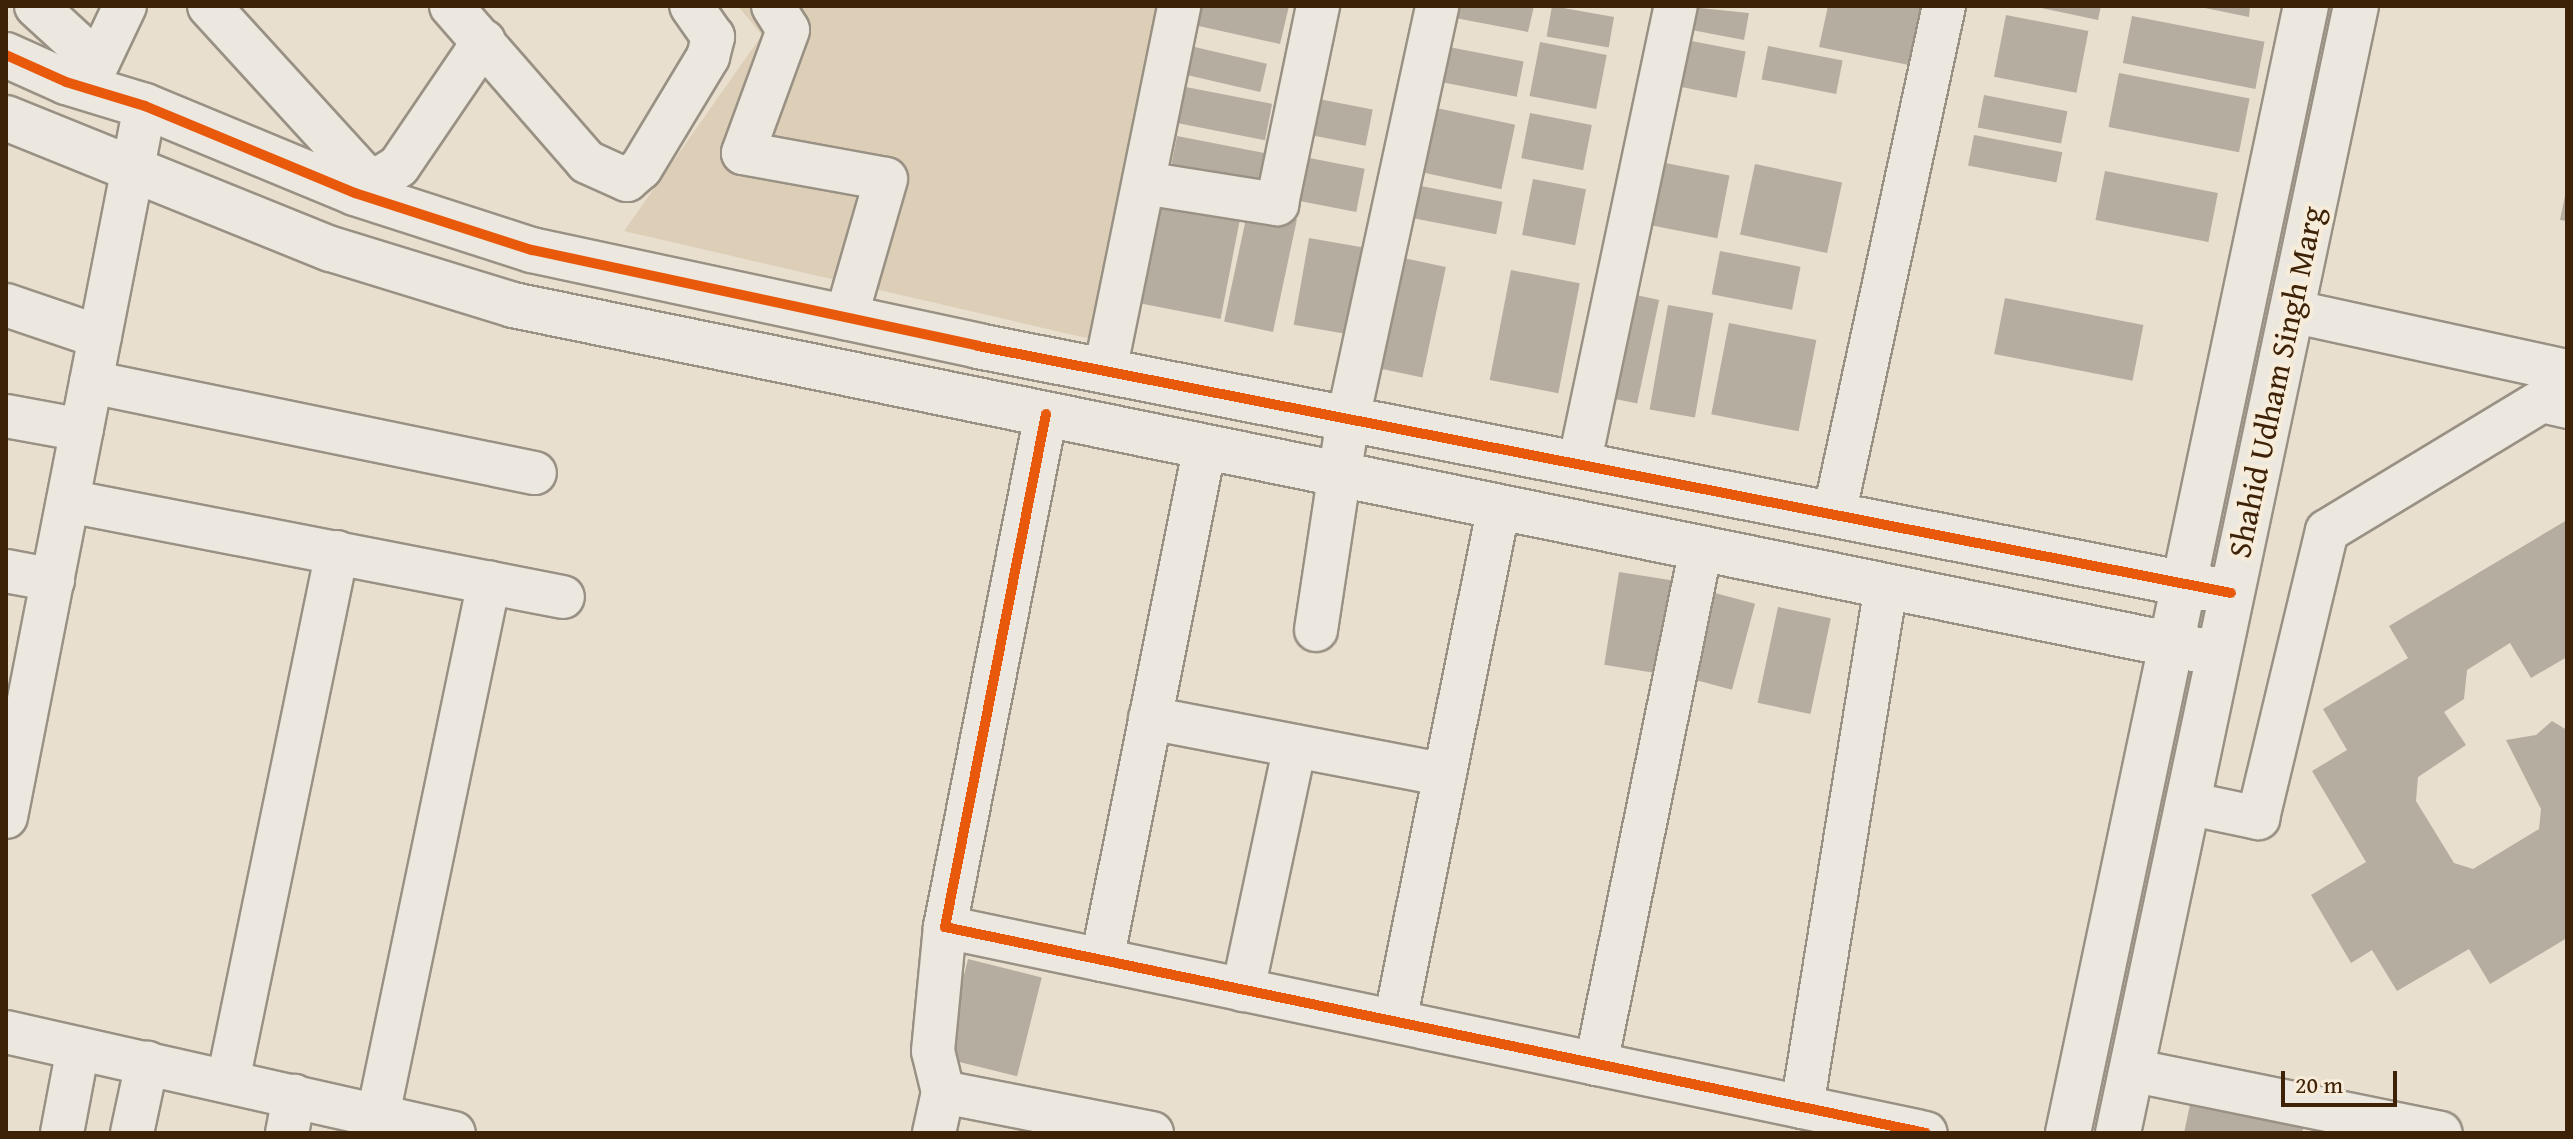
<!DOCTYPE html>
<style>
body{margin:0}
#map{position:relative;width:2573px;height:1139px;overflow:hidden;background:#e8dfce;font-family:"Gentium Book Plus",serif}
div>[style]{position:absolute}
.green>*{inset:0;background:#ddceb7}
.building>*{inset:0;background:#b5ada0;transform-origin:0 0}
.roads{filter:drop-shadow(2px 0 #999184) drop-shadow(-2px 0 #999184) drop-shadow(0 2px #999184) drop-shadow(0 -2px #999184)}
.street>*{height:42px;margin:-21px;padding:0 21px;transform-origin:21px;border-radius:21px;background:#ece8e0}
.secondary>*{height:44px;margin:-22px;padding:0 22px;transform-origin:22px;border-radius:22px;background:#ece8e0}
.cycleway>*{height:10px;margin:-5px;padding:0 5px;transform-origin:5px;border-radius:5px;background:#e8590c}
span{translate:-50% -50%;white-space:nowrap;text-align:center;line-height:1.15;-webkit-text-stroke:8px #f7ecd9;paint-order:stroke}
.street-label{font-size:32px;color:#3d2207}
.frame{position:absolute;inset:0;border:8px solid #3d2207;pointer-events:none}
.scale{position:absolute;left:2281px;top:1071px;width:116px;height:36px;box-sizing:border-box;border:4px solid #3d2207;border-top:0;padding-left:10px;font-size:24px;line-height:28px;white-space:nowrap;color:#3d2207;-webkit-text-stroke:6px #f7ecd9;paint-order:stroke}
</style>
<div id="map">
<div class="green">
<i style="clip-path:polygon(738px 6px,1158px 6px,1091px 339px,624px 231px,762px 35px)"></i>
</div>
<div class="building">
<i style="clip-path:polygon(1198px 6px,1289px 6px,1280px 44px,1194px 25px)"></i>
<i style="clip-path:polygon(1453px 6px,1534px 6px,1528px 32px,1450px 17px)"></i>
<i style="left:1552px;top:6px;width:63px;height:31px;rotate:10deg"></i>
<i style="clip-path:polygon(1680px 6px,1749px 13px,1744px 40px,1676px 27px)"></i>
<i style="clip-path:polygon(1828px 6px,1926px 6px,1914px 66px,1819px 47px)"></i>
<i style="clip-path:polygon(2032px 6px,2101px 6px,2098px 20px)"></i>
<i style="clip-path:polygon(2200px 6px,2250px 6px,2249px 17px,2200px 7px)"></i>
<i style="left:2006px;top:15px;width:84px;height:63px;rotate:11deg"></i>
<i style="left:2132px;top:16px;width:135px;height:48px;rotate:11deg"></i>
<i style="left:1676px;top:38px;width:71px;height:47px;rotate:11deg"></i>
<i style="left:1540px;top:42px;width:68px;height:55px;rotate:11deg"></i>
<i style="left:1186px;top:45px;width:83px;height:29px;rotate:13deg"></i>
<i style="left:1768px;top:46px;width:76px;height:34px;rotate:11deg"></i>
<i style="left:1449px;top:47px;width:76px;height:36px;rotate:11deg"></i>
<i style="left:2119px;top:73px;width:133px;height:55px;rotate:11deg"></i>
<i style="left:1170px;top:84px;width:104px;height:37px;rotate:11deg"></i>
<i style="left:1984px;top:95px;width:85px;height:33px;rotate:11deg"></i>
<i style="left:1303px;top:96px;width:71px;height:37px;rotate:11deg"></i>
<i style="left:1432px;top:107px;width:85px;height:66px;rotate:12deg"></i>
<i style="left:1530px;top:113px;width:63px;height:46px;rotate:11deg"></i>
<i style="left:1974px;top:135px;width:90px;height:31px;rotate:11deg"></i>
<i style="left:1177px;top:136px;width:98px;height:41px;rotate:11deg"></i>
<i style="left:1294px;top:155px;width:72px;height:44px;rotate:11deg"></i>
<i style="left:1650px;top:160px;width:81px;height:64px;rotate:11deg"></i>
<i style="left:1755px;top:164px;width:89px;height:72px;rotate:12deg"></i>
<i style="left:2105px;top:171px;width:115px;height:50px;rotate:11deg"></i>
<i style="left:1533px;top:179px;width:54px;height:57px;rotate:11deg"></i>
<i style="left:1421px;top:186px;width:83px;height:33px;rotate:11deg"></i>
<i style="clip-path:polygon(2566px 191px,2567px 191px,2567px 221px,2560px 220px)"></i>
<i style="left:1154px;top:195px;width:89px;height:109px;rotate:11deg"></i>
<i style="left:1248px;top:209px;width:50px;height:115px;rotate:12deg"></i>
<i style="left:1309px;top:238px;width:55px;height:88px;rotate:10deg"></i>
<i style="left:1720px;top:251px;width:82px;height:44px;rotate:11deg"></i>
<i style="left:1394px;top:256px;width:53px;height:113px;rotate:12deg"></i>
<i style="left:1511px;top:270px;width:70px;height:112px;rotate:11deg"></i>
<i style="left:1622px;top:292px;width:38px;height:106px;rotate:12deg"></i>
<i style="left:2005px;top:298px;width:141px;height:57px;rotate:11deg"></i>
<i style="left:1668px;top:305px;width:46px;height:106px;rotate:10deg"></i>
<i style="left:1729px;top:323px;width:89px;height:93px;rotate:11deg"></i>
<i style="clip-path:polygon(2567px 520px,2567px 657px,2531px 678px,2510px 643px,2467px 670px,2464px 699px,2444px 712px,2466px 745px,2418px 777px,2416px 801px,2454px 863px,2473px 869px,2539px 829px,2541px 809px,2506px 740px,2536px 735px,2552px 721px,2567px 730px,2567px 938px,2490px 984px,2469px 949px,2397px 991px,2372px 950px,2351px 963px,2311px 895px,2366px 862px,2312px 771px,2347px 750px,2323px 709px,2408px 658px,2389px 626px)"></i>
<i style="left:1619px;top:572px;width:61px;height:94px;rotate:9deg"></i>
<i style="left:1700px;top:589px;width:57px;height:89px;rotate:15deg"></i>
<i style="left:1778px;top:607px;width:54px;height:98px;rotate:12deg"></i>
<i style="left:968px;top:959px;width:76px;height:102px;rotate:14deg"></i>
<i style="clip-path:polygon(2194px 1086px,2307px 1110px,2302px 1133px,2184px 1133px)"></i>
</div>
<div class="roads">
<div class="street">
<i style="left:36px;top:6px;width:84px;rotate:42.6deg"></i>
<i style="left:209px;top:6px;width:230px;rotate:47.6deg"></i>
<i style="left:364px;top:176px;width:16px;rotate:7deg"></i>
<i style="left:380px;top:178px;width:22px;rotate:-32deg"></i>
<i style="left:399px;top:166px;width:151px;rotate:-55.8deg"></i>
<i style="left:451px;top:6px;width:207px;rotate:48.9deg"></i>
<i style="left:587px;top:162px;width:44px;rotate:24.2deg"></i>
<i style="left:627px;top:180px;width:18px;rotate:-41deg"></i>
<i style="left:641px;top:168px;width:130px;rotate:-58.9deg"></i>
<i style="left:708px;top:57px;width:21px;rotate:-76deg"></i>
<i style="left:713px;top:37px;width:38px;rotate:-125deg"></i>
<i style="left:773px;top:6px;width:28px;rotate:58deg"></i>
<i style="left:788px;top:30px;width:131px;rotate:110.1deg"></i>
<i style="left:743px;top:153px;width:145px;rotate:10.3deg"></i>
<i style="left:886px;top:179px;width:145px;rotate:106.1deg"></i>
<i style="left:86px;top:88px;width:91px;rotate:-64.6deg"></i>
<i style="left:1144px;top:183px;width:135px;rotate:9deg"></i>
<i style="left:1277px;top:204px;width:202px;rotate:-78.3deg"></i>
<i style="left:6px;top:305px;width:99px;rotate:18.8deg"></i>
<i style="left:2291px;top:311px;width:282px;rotate:12.3deg"></i>
<i style="left:1105px;top:371px;width:372px;rotate:-78.5deg"></i>
<i style="left:91px;top:382px;width:453px;rotate:11.6deg"></i>
<i style="left:1046px;top:414px;width:523px;rotate:101.14deg"></i>
<i style="left:945px;top:927px;width:1002px;rotate:11.86deg"></i>
<i style="left:6px;top:416px;width:77px;rotate:10.4deg"></i>
<i style="left:1579px;top:465px;width:469px;rotate:-78.1deg"></i>
<i style="left:68px;top:501px;width:504px;rotate:10.98deg"></i>
<i style="left:1834px;top:515px;width:521px;rotate:-77.81deg"></i>
<i style="left:6px;top:571px;width:48px;rotate:10.8deg"></i>
<i style="left:1316px;top:630px;width:213px;rotate:-81.4deg"></i>
<i style="left:1348px;top:419px;width:422px;rotate:-77.8deg"></i>
<i style="left:1150px;top:718px;width:300px;rotate:10.9deg"></i>
<i style="left:2187px;top:803px;width:73px;rotate:11.9deg"></i>
<i style="left:2258px;top:818px;width:295px;rotate:-76.5deg"></i>
<i style="left:2327px;top:531px;width:251px;rotate:-31.2deg"></i>
<i style="left:2542px;top:401px;width:26px;rotate:13deg"></i>
<i style="left:6px;top:817px;width:724px;rotate:-78.94deg"></i>
<i style="left:1102px;top:960px;width:524px;rotate:-78.67deg"></i>
<i style="left:1243px;top:990px;width:249px;rotate:-78deg"></i>
<i style="left:1395px;top:1021px;width:525px;rotate:-78.58deg"></i>
<i style="left:6px;top:1032px;width:459px;rotate:12.7deg"></i>
<i style="left:1596px;top:1064px;width:527px;rotate:-78.5deg"></i>
<i style="left:2131px;top:1070px;width:316px;rotate:11.5deg"></i>
<i style="left:228px;top:1081px;width:540px;rotate:-78.36deg"></i>
<i style="left:943px;top:1092px;width:213px;rotate:11.1deg"></i>
<i style="left:1802px;top:1107px;width:528px;rotate:-80.84deg"></i>
<i style="left:378px;top:1115px;width:544px;rotate:-78.24deg"></i>
<i style="left:62px;top:1133px;width:86px;rotate:-79.3deg"></i>
<i style="left:132px;top:1133px;width:72px;rotate:-77.9deg"></i>
<i style="left:287px;top:1133px;width:38px;rotate:-79deg"></i>
<i style="left:934px;top:1133px;width:42px;rotate:-77.6deg"></i>
<i style="left:943px;top:1092px;width:42px;rotate:-103.7deg"></i>
<i style="left:933px;top:1051px;width:125px;rotate:-84.5deg"></i>
</div>
<div class="secondary">
<i style="left:6px;top:55px;width:66px;rotate:24.2deg"></i>
<i style="left:66px;top:82px;width:83px;rotate:16.9deg"></i>
<i style="left:145px;top:106px;width:227px;rotate:22.5deg"></i>
<i style="left:355px;top:193px;width:186px;rotate:17.9deg"></i>
<i style="left:532px;top:250px;width:456px;rotate:12.1deg"></i>
<i style="left:978px;top:346px;width:1277px;rotate:11.15deg"></i>
<i style="left:6px;top:118px;width:350px;rotate:22deg"></i>
<i style="left:331px;top:249px;width:190px;rotate:17.1deg"></i>
<i style="left:513px;top:305px;width:1740px;rotate:11.57deg"></i>
<i style="left:2068px;top:1133px;width:1152px;rotate:-78.08deg"></i>
<i style="left:2118px;top:1133px;width:1152px;rotate:-78.08deg"></i>
</div>
</div>
<div class="cycleway">
<i style="left:6px;top:55px;width:66px;rotate:24.2deg"></i>
<i style="left:66px;top:82px;width:83px;rotate:16.9deg"></i>
<i style="left:145px;top:106px;width:227px;rotate:22.5deg"></i>
<i style="left:355px;top:193px;width:186px;rotate:17.9deg"></i>
<i style="left:532px;top:250px;width:456px;rotate:12.1deg"></i>
<i style="left:978px;top:346px;width:1277px;rotate:11.15deg"></i>
<i style="left:1046px;top:414px;width:523px;rotate:101.14deg"></i>
<i style="left:945px;top:927px;width:1002px;rotate:11.86deg"></i>
</div>
<div class="street-label">
<span style="left:2276px;top:382px;rotate:-78deg">Shahid Udham Singh Marg</span>
</div>
<div class="frame"></div>
<div class="scale">20 m</div>
</div>
